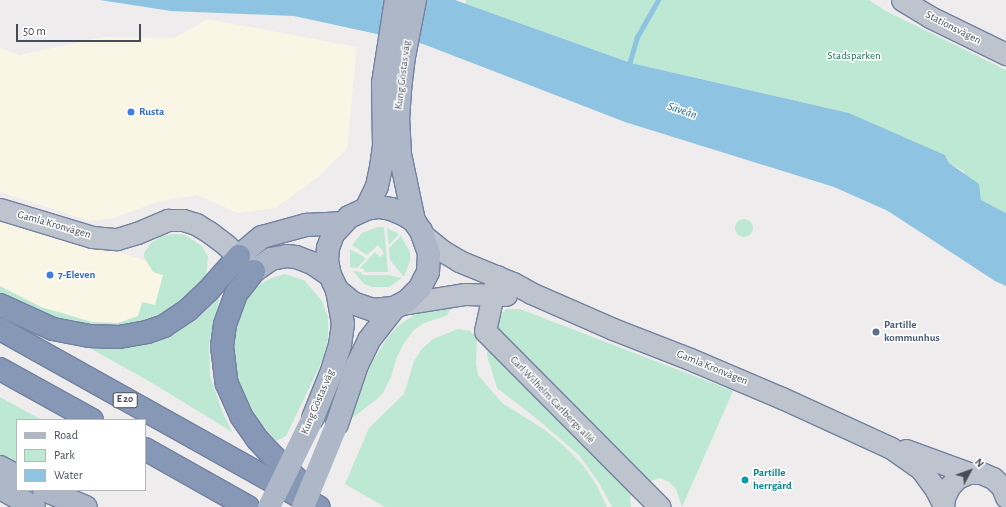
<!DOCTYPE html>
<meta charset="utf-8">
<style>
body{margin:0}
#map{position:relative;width:1006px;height:507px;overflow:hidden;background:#eeecec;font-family:"Alegreya Sans",sans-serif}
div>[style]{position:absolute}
.commercial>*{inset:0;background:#f9f6e5}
.green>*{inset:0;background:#bde9d4}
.round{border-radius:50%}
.water>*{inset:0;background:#8ec4e2}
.stream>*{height:5px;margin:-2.5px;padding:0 2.5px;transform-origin:2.5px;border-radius:2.5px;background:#8ec4e2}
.roads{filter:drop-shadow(1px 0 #7382a2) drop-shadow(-1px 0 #7382a2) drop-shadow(0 1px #7382a2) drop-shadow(0 -1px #7382a2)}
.minor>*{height:21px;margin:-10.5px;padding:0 10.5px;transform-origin:10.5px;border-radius:10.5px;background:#bec4cd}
.major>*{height:22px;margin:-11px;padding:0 11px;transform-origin:11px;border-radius:11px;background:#adb7c8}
.highway>*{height:22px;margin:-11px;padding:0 11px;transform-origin:11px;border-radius:11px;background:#8797b6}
.major-bridge>*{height:22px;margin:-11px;padding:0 11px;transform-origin:11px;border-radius:11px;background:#adb7c8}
.dots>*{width:11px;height:11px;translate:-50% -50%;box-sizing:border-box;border:2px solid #fff;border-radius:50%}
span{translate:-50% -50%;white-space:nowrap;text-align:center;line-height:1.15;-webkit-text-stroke:3px #fff;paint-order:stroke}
.shield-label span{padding:1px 3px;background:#fff;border:1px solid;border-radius:3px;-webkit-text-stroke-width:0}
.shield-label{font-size:10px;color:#464c57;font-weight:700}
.street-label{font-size:11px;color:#464c57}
.park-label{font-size:11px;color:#1f7053}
.shop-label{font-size:11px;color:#366cbe;font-weight:700}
.left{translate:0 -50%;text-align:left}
.service-label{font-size:11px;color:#4e5e75;font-weight:700}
.culture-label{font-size:11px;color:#0d838f;font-weight:700}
.water-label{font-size:12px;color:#196a96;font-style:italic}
.legend{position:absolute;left:16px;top:419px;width:130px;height:72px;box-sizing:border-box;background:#fff;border:1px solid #b5b7bc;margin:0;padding:5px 7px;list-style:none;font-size:12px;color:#464c57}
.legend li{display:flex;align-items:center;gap:8px;height:20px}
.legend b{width:20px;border:1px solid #b5b7bc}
.north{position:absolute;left:950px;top:451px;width:40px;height:40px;-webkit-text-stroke:3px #fff;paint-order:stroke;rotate:49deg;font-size:11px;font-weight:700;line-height:16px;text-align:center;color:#464c57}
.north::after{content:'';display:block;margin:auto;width:14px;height:18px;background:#464c57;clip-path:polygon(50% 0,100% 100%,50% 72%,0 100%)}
.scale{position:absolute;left:16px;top:24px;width:125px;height:18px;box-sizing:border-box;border:2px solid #464c57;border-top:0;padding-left:5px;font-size:12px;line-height:14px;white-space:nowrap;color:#464c57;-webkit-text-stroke:3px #fff;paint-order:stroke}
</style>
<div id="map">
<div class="commercial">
<i style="clip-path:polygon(207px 19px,357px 47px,347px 149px,318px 177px,276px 208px,238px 213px,197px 195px,157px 202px,114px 218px,90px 221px,0 192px,0 48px,19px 55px,104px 37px,175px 38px)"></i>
<i style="clip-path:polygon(0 215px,166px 267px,152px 315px,118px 323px,92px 322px,41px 307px,0 286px)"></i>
</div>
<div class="green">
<i style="clip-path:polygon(466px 0,869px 0,886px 11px,1006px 70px,1006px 213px,981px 200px,963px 171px,949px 163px,945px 155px,849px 113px,631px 63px,466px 4px)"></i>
<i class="round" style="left:735px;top:219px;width:18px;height:18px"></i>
<i style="clip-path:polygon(378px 227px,384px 227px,388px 272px,364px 272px,364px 269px,360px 268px,375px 252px,380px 257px,384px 253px,378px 245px,367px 255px,352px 245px,362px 233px)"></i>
<i style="clip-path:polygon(387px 228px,399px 234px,389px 245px,389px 244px)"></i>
<i style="clip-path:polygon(174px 234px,185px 235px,202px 246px,208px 257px,206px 278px,201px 287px,146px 327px,100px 331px,54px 320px,0 296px,0 286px,41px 307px,92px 322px,118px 323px,138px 316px,142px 302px,155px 305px,163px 275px,153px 272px,144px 257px,144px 253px,151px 243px,162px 236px)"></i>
<i style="clip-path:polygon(401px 236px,410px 252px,410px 261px,404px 277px,390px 260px,389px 248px)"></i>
<i style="clip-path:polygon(350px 249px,366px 258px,357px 268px,350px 267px)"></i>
<i style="clip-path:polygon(353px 271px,361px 272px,362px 275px,388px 275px,402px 278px,389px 287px,372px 287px,364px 284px)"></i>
<i style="clip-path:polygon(285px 274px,304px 280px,322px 301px,328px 317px,328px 339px,323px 359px,286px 436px,276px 441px,249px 409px,238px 388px,233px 352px,240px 312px,248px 298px,255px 288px,269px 279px)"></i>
<i style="clip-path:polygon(220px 297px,209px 344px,210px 376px,222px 411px,232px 432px,154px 384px,86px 346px,112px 348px,135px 346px,171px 334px,196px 320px)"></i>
<i style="clip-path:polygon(455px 304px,446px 316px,424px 323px,414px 330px,404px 343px,396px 359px,391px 377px,383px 393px,377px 399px,351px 419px,370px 366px,387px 338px,398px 326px,411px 317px,425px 309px)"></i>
<i style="clip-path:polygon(506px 309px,520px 309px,733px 391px,682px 507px,676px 489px,669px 482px,660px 478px,645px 483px,495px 331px,501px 314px)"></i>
<i style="clip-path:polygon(458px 329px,470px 331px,477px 338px,476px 364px,478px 375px,502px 403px,545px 430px,564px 446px,582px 464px,596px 484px,607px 507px,385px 507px,345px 484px,369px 428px,404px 394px,414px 361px,422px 349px,433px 339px)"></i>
<i style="clip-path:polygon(489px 343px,634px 490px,630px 498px,631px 507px,612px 507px,599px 483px,579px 455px,536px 418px,497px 388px,487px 355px)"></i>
<i style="clip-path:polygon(0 397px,42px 420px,17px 420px,17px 465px,0 455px)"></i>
</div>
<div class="water">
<i style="clip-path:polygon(100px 0,455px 0,631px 63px,849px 113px,945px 155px,949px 163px,979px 184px,981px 200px,1006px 213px,1006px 286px,995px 281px,888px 211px,834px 187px,625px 122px,423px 44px,294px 16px,171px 11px)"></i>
</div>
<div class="stream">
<i style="left:628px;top:68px;width:32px;rotate:-74deg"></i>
<i style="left:637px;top:37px;width:43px;rotate:-60.4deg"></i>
</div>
<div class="roads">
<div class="minor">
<i style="left:902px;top:0;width:33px;rotate:31deg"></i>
<i style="left:930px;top:17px;width:85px;rotate:26deg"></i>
<i style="left:0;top:209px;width:96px;rotate:16.9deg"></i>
<i style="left:92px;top:237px;width:25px;rotate:5deg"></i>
<i style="left:117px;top:239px;width:21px;rotate:-17deg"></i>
<i style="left:137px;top:233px;width:34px;rotate:-23deg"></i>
<i style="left:168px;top:220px;width:15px"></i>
<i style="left:183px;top:220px;width:14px;rotate:17deg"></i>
<i style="left:196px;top:224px;width:15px;rotate:32deg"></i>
<i style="left:209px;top:232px;width:21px;rotate:37deg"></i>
<i style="left:226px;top:245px;width:35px;rotate:43deg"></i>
<i style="left:424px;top:236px;width:22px;rotate:39deg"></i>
<i style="left:441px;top:250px;width:21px;rotate:31deg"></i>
<i style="left:459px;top:261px;width:58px;rotate:22.2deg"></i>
<i style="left:513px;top:283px;width:21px;rotate:29deg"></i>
<i style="left:531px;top:293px;width:90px;rotate:23.7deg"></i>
<i style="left:613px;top:329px;width:83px;rotate:21.3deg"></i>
<i style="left:690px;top:359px;width:100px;rotate:23deg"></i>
<i style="left:782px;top:398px;width:120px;rotate:24.6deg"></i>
<i style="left:891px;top:448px;width:37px;rotate:35deg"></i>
<i style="left:921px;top:469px;width:26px;rotate:54deg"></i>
<i style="left:936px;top:490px;width:16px;rotate:63deg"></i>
<i style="left:497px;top:276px;width:56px;rotate:102.3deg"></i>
<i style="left:485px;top:331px;width:248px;rotate:45.2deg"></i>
<i style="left:402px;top:304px;width:64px;rotate:-9deg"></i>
<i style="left:465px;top:294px;width:41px;rotate:1.4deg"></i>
<i style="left:906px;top:450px;width:67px;rotate:20.1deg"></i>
<i style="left:943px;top:507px;width:9px;rotate:-84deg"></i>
<i style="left:944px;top:498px;width:12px;rotate:-66deg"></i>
<i style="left:949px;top:487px;width:12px;rotate:-48deg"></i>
<i style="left:957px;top:478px;width:13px;rotate:-23deg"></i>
<i style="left:969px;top:473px;width:12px"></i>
<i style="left:981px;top:473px;width:13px;rotate:23deg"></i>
<i style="left:993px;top:478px;width:13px;rotate:45deg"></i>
<i style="left:1002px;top:487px;width:11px;rotate:68deg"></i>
</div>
<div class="major">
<i style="left:366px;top:209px;width:25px;rotate:-64deg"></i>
<i style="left:377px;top:186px;width:19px;rotate:-78deg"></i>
<i style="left:381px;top:167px;width:21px;rotate:-82deg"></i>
<i style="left:384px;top:146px;width:63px;rotate:-90.9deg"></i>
<i style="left:383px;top:83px;width:84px;rotate:-81.1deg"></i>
<i style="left:414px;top:221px;width:68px;rotate:-101.8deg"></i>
<i style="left:400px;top:154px;width:34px;rotate:-93deg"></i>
<i style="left:398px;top:120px;width:31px;rotate:-86deg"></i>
<i style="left:400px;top:89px;width:32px;rotate:-83deg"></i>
<i style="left:404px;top:57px;width:58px;rotate:-79.1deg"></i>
<i style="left:239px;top:256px;width:30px;rotate:-40deg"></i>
<i style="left:262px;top:237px;width:46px;rotate:-15.3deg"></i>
<i style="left:306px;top:225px;width:35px;rotate:-3deg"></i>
<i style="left:254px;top:271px;width:21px;rotate:-35deg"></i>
<i style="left:271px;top:259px;width:16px;rotate:-11deg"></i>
<i style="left:287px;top:256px;width:9px;rotate:6deg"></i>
<i style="left:296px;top:257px;width:17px;rotate:21deg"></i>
<i style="left:312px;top:263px;width:22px;rotate:34deg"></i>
<i style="left:313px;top:418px;width:51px;rotate:-68deg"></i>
<i style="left:332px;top:371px;width:27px;rotate:-73deg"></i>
<i style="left:340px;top:345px;width:21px;rotate:-82deg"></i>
<i style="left:343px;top:324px;width:35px;rotate:-100deg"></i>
<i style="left:337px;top:290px;width:17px;rotate:-115deg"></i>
<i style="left:330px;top:275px;width:14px;rotate:-102deg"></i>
<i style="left:327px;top:261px;width:13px;rotate:-86deg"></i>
<i style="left:328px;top:248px;width:15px;rotate:-70deg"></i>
<i style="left:333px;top:234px;width:23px;rotate:-47deg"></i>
<i style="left:349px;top:217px;width:19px;rotate:-25deg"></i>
<i style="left:366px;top:209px;width:13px;rotate:-9deg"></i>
<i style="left:379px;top:207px;width:12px;rotate:9deg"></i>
<i style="left:391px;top:209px;width:13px;rotate:23deg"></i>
<i style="left:403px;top:214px;width:13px;rotate:32deg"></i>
<i style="left:414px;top:221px;width:12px;rotate:55deg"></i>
<i style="left:421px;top:231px;width:23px;rotate:70deg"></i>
<i style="left:429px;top:253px;width:19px;rotate:93deg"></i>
<i style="left:428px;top:272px;width:18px;rotate:117deg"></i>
<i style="left:420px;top:288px;width:18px;rotate:135deg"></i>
<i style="left:407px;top:301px;width:15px;rotate:152deg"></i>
<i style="left:394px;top:308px;width:21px;rotate:175deg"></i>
<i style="left:373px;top:310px;width:21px;rotate:-161deg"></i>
<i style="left:353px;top:303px;width:21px;rotate:-141deg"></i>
<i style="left:337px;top:424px;width:62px;rotate:-71.3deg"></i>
<i style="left:357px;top:365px;width:28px;rotate:-64deg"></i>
<i style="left:369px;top:340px;width:41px;rotate:-52deg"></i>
<i style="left:0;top:467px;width:19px;rotate:28deg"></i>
<i style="left:0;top:488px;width:39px;rotate:29deg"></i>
<i style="left:44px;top:490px;width:45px;rotate:22deg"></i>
</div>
<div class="highway">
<i style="left:254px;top:271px;width:29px;rotate:128deg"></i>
<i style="left:236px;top:294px;width:33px;rotate:110deg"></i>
<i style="left:225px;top:325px;width:21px;rotate:98deg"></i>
<i style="left:222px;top:346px;width:38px;rotate:83deg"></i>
<i style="left:227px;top:384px;width:35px;rotate:66deg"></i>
<i style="left:241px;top:416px;width:29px;rotate:55deg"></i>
<i style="left:258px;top:440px;width:18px;rotate:47deg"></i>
<i style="left:270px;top:453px;width:43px;rotate:44.1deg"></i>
<i style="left:0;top:305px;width:58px;rotate:24.4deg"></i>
<i style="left:53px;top:329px;width:37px;rotate:11deg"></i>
<i style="left:89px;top:336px;width:30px;rotate:2deg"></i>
<i style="left:119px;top:337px;width:28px;rotate:-10deg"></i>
<i style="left:147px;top:332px;width:18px;rotate:-19deg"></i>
<i style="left:164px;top:326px;width:29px;rotate:-34deg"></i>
<i style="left:188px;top:310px;width:28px;rotate:-44deg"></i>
<i style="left:208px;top:291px;width:47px;rotate:-48.5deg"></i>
<i style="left:0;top:329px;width:365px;rotate:29.2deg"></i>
<i style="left:0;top:369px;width:105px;rotate:29deg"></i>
<i style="left:145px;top:449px;width:118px;rotate:29.4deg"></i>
</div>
</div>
<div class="major-bridge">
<i style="left:269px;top:507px;width:99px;rotate:-63.7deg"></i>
<i style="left:303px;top:507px;width:90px;rotate:-67.7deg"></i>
</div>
<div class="dots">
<i style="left:131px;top:112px;background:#3f7fe0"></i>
<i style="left:50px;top:275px;background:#3f7fe0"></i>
<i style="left:876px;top:332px;background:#5c6f8a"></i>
<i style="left:745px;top:480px;background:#0f9aa8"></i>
</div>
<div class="shield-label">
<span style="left:125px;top:400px">E 20</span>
</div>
<div class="street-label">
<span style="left:953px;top:28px;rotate:27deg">Stationsvägen</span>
<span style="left:403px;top:75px;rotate:-83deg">Kung Göstas väg</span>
<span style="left:54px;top:225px;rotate:16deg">Gamla Kronvägen</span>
<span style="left:712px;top:368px;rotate:22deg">Gamla Kronvägen</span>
<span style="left:552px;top:400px;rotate:46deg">Carl Wilhelm Carlbergs allé</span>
<span style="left:318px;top:402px;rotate:-67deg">Kung Göstas väg</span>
</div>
<div class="park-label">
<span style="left:854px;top:56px">Stadsparken</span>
</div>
<div class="shop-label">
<span class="left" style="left:139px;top:112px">Rusta</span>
<span class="left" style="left:58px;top:275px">7-Eleven</span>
</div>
<div class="service-label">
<span class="left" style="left:884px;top:332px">Partille<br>kommunhus</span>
</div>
<div class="culture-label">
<span class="left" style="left:753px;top:480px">Partille<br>herrgård</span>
</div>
<div class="water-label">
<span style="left:682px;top:111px;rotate:19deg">Säveån</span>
</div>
<ul class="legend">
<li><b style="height:5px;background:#adb7c8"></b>Road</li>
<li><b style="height:11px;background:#bde9d4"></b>Park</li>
<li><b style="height:11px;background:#8ec4e2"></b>Water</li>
</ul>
<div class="north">N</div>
<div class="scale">50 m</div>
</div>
